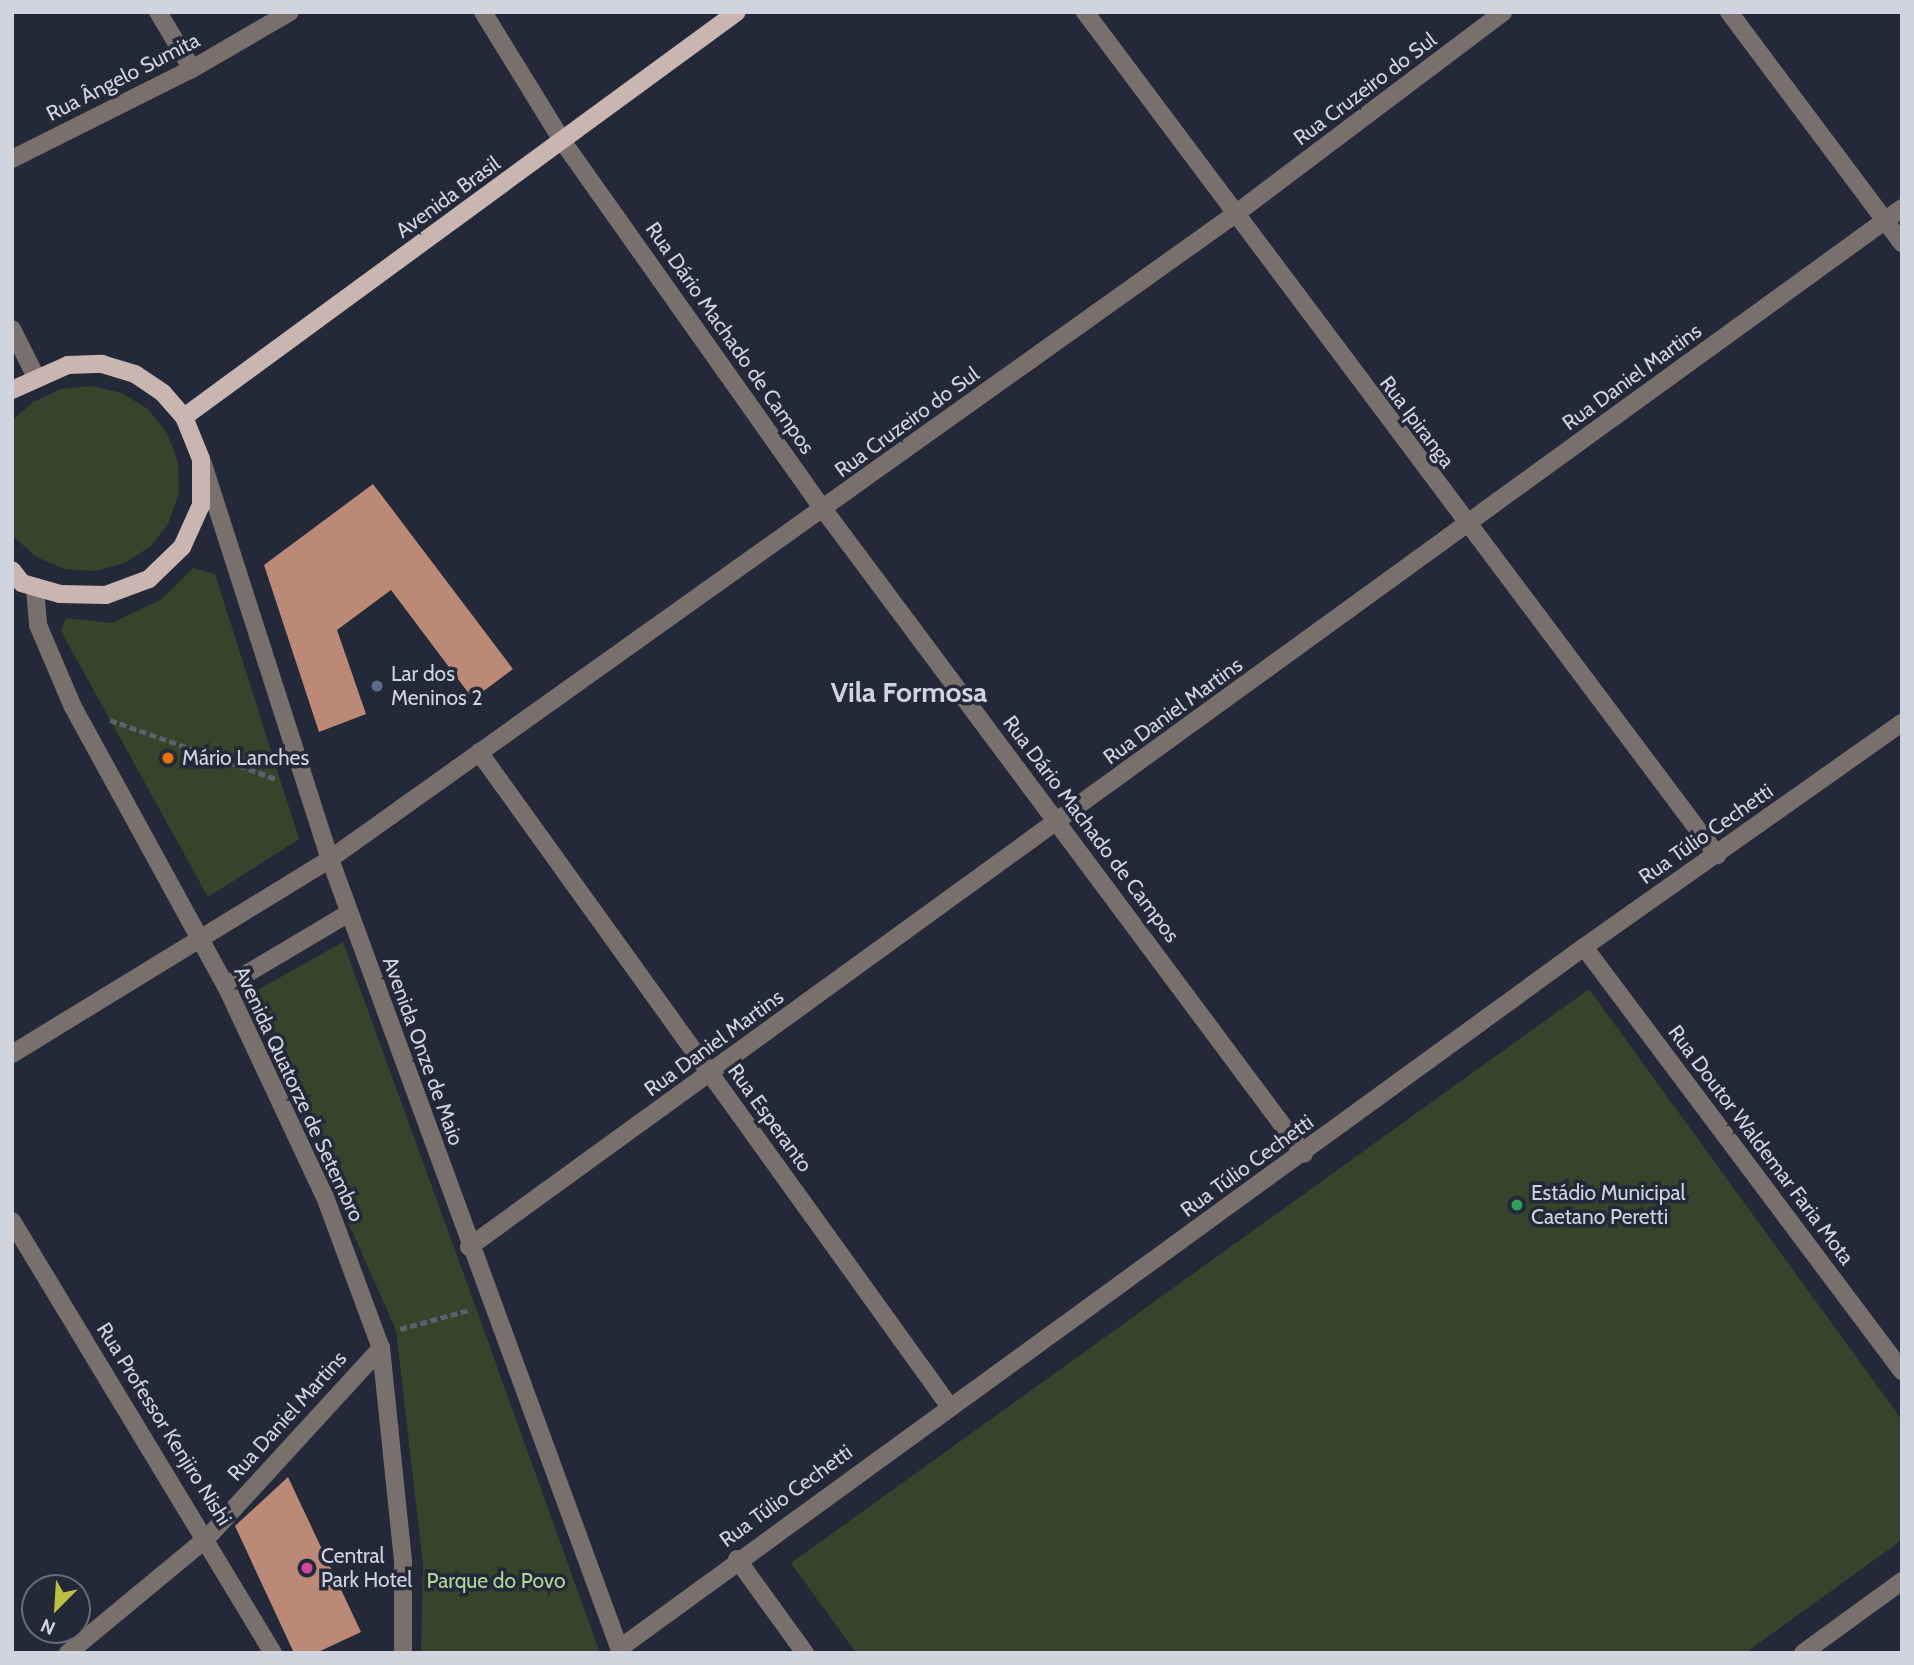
<!DOCTYPE html>
<meta charset="utf-8">
<style>
body{margin:0}
#map{position:relative;width:1914px;height:1665px;overflow:hidden;background:#232938;font-family:Cabin,sans-serif}
div>[style]{position:absolute}
.green>*{inset:0;background:#35442b}
.building>*{inset:0;background:#bb8a76}
.path>*{height:4.5px;margin-top:-2.25px;transform-origin:0;background:repeating-linear-gradient(90deg,#5a606d 0 7px,transparent 0 10.5px)}
.minor>*{height:18px;margin:-9px;padding:0 9px;transform-origin:9px;border-radius:9px;background:#79706d}
.major>*{height:18px;margin:-9px;padding:0 9px;transform-origin:9px;border-radius:9px;background:#cab6b1}
.dots>*{width:19px;height:19px;translate:-50% -50%;box-sizing:border-box;border:4px solid #232938;border-radius:50%}
span{translate:-50% -50%;white-space:nowrap;text-align:center;line-height:1.15;-webkit-text-stroke:7px #232938;paint-order:stroke}
.street-label{font-size:21px;color:#d0d4de}
.poi-label{font-size:21px;color:#d0d4de}
.left{translate:0 -50%;text-align:left}
.park-label{font-size:21px;color:#afd796}
.district-label{font-size:28px;color:#d0d4de;font-weight:700}
.frame{position:absolute;inset:0;border:14px solid #d0d4de;pointer-events:none}
.north{position:absolute;left:21px;top:1574px;width:70px;height:70px;box-sizing:border-box;background:#232938;border:2px solid #686d7a;border-radius:50%;rotate:204deg;font-size:19px;font-weight:700;line-height:28px;text-align:center;color:#d0d4de}
.north::after{content:'';display:block;margin:auto;width:24px;height:32px;background:#bdbf43;clip-path:polygon(50% 0,100% 100%,50% 72%,0 100%)}
</style>
<div id="map">
<div class="green">
<i style="clip-path:polygon(92px 386px,122px 393px,148px 409px,167px 433px,178px 462px,179px 493px,169px 522px,151px 546px,125px 563px,96px 571px,65px 569px,36px 557px,12px 535px,12px 421px,33px 402px,61px 389px)"></i>
<i style="clip-path:polygon(193px 568px,215px 574px,299px 839px,208px 897px,61px 631px,66px 618px,112px 623px,162px 599px)"></i>
<i style="clip-path:polygon(343px 942px,476px 1308px,600px 1653px,421px 1653px,423px 1565px,396px 1330px,247px 996px)"></i>
<i style="clip-path:polygon(1589px 989px,1902px 1420px,1902px 1540px,1745px 1653px,856px 1653px,791px 1563px)"></i>
</div>
<div class="building">
<i style="clip-path:polygon(373px 484px,513px 669px,473px 699px,391px 590px,337px 630px,366px 714px,319px 732px,264px 565px)"></i>
<i style="clip-path:polygon(288px 1477px,361px 1632px,316px 1653px,294px 1653px,235px 1526px)"></i>
</div>
<div class="path">
<i style="left:110px;top:720px;width:177px;rotate:19.5deg"></i>
<i style="left:400px;top:1329px;width:72px;rotate:-15.4deg"></i>
</div>
<div class="minor">
<i style="left:158px;top:12px;width:66px;rotate:59.2deg"></i>
<i style="left:483px;top:12px;width:153px;rotate:58.4deg"></i>
<i style="left:563px;top:142px;width:451px;rotate:54.7deg"></i>
<i style="left:824px;top:510px;width:803px;rotate:53.3deg"></i>
<i style="left:1085px;top:12px;width:1054px;rotate:53.14deg"></i>
<i style="left:1729px;top:12px;width:289px;rotate:53.2deg"></i>
<i style="left:12px;top:159px;width:201px;rotate:-26.6deg"></i>
<i style="left:192px;top:69px;width:113px;rotate:-30.2deg"></i>
<i style="left:12px;top:329px;width:51px;rotate:63.4deg"></i>
<i style="left:203px;top:464px;width:415px;rotate:72.2deg"></i>
<i style="left:330px;top:859px;width:846px;rotate:69.87deg"></i>
<i style="left:35px;top:589px;width:36px;rotate:85deg"></i>
<i style="left:38px;top:625px;width:89px;rotate:66.9deg"></i>
<i style="left:73px;top:707px;width:318px;rotate:61.3deg"></i>
<i style="left:226px;top:986px;width:233px;rotate:64.9deg"></i>
<i style="left:325px;top:1197px;width:161px;rotate:69.7deg"></i>
<i style="left:381px;top:1348px;width:215px;rotate:84.1deg"></i>
<i style="left:403px;top:1562px;width:91px;rotate:90deg"></i>
<i style="left:479px;top:752px;width:807px;rotate:54.28deg"></i>
<i style="left:1584px;top:947px;width:530px;rotate:53.13deg"></i>
<i style="left:226px;top:986px;width:143px;rotate:-30.7deg"></i>
<i style="left:12px;top:1054px;width:373px;rotate:-31.5deg"></i>
<i style="left:330px;top:859px;width:1110px;rotate:-35.47deg"></i>
<i style="left:1234px;top:215px;width:337px;rotate:-37deg"></i>
<i style="left:12px;top:1221px;width:505px;rotate:58.86deg"></i>
<i style="left:469px;top:1247px;width:1770px;rotate:-35.94deg"></i>
<i style="left:737px;top:1559px;width:116px;rotate:54.1deg"></i>
<i style="left:620px;top:1648px;width:1192px;rotate:-36.02deg"></i>
<i style="left:1584px;top:947px;width:389px;rotate:-35.2deg"></i>
<i style="left:68px;top:1653px;width:180px;rotate:-39.6deg"></i>
<i style="left:207px;top:1538px;width:258px;rotate:-47.5deg"></i>
<i style="left:1803px;top:1653px;width:122px;rotate:-36deg"></i>
</div>
<div class="major">
<i style="left:12px;top:390px;width:61px;rotate:-24.1deg"></i>
<i style="left:68px;top:365px;width:34px;rotate:-2deg"></i>
<i style="left:102px;top:364px;width:34px;rotate:17deg"></i>
<i style="left:135px;top:374px;width:34px;rotate:34deg"></i>
<i style="left:163px;top:393px;width:32px;rotate:49deg"></i>
<i style="left:184px;top:417px;width:45px;rotate:68deg"></i>
<i style="left:201px;top:459px;width:46px;rotate:90deg"></i>
<i style="left:201px;top:505px;width:46px;rotate:114.3deg"></i>
<i style="left:182px;top:547px;width:46px;rotate:135.9deg"></i>
<i style="left:149px;top:579px;width:46px;rotate:159.6deg"></i>
<i style="left:106px;top:595px;width:46px;rotate:-178.8deg"></i>
<i style="left:60px;top:594px;width:40px;rotate:-164deg"></i>
<i style="left:22px;top:583px;width:16px;rotate:-128deg"></i>
<i style="left:184px;top:417px;width:685px;rotate:-36.22deg"></i>
</div>
<div class="dots">
<i style="left:377px;top:686px;background:#5c6f8a"></i>
<i style="left:168px;top:758px;background:#e8710a"></i>
<i style="left:1517px;top:1205px;background:#2e9e5b"></i>
<i style="left:307px;top:1568px;background:#d1479c"></i>
</div>
<div class="street-label">
<span style="left:123px;top:77px;rotate:-27deg">Rua Ângelo Sumita</span>
<span style="left:1365px;top:89px;rotate:-37deg">Rua Cruzeiro do Sul</span>
<span style="left:448px;top:197px;rotate:-36deg">Avenida Brasil</span>
<span style="left:730px;top:338px;rotate:55deg">Rua Dário Machado de Campos</span>
<span style="left:1632px;top:377px;rotate:-36deg">Rua Daniel Martins</span>
<span style="left:907px;top:422px;rotate:-36deg">Rua Cruzeiro do Sul</span>
<span style="left:1417px;top:422px;rotate:53deg">Rua Ipiranga</span>
<span style="left:1173px;top:711px;rotate:-36deg">Rua Daniel Martins</span>
<span style="left:1091px;top:829px;rotate:53deg">Rua Dário Machado de Campos</span>
<span style="left:1706px;top:834px;rotate:-35deg">Rua Túlio Cechetti</span>
<span style="left:714px;top:1043px;rotate:-36deg">Rua Daniel Martins</span>
<span style="left:423px;top:1051px;rotate:70deg">Avenida Onze de Maio</span>
<span style="left:299px;top:1094px;rotate:65deg">Avenida Quatorze de Setembro</span>
<span style="left:770px;top:1118px;rotate:54deg">Rua Esperanto</span>
<span style="left:1761px;top:1145px;rotate:53deg">Rua Doutor Waldemar Faria Mota</span>
<span style="left:1247px;top:1166px;rotate:-36deg">Rua Túlio Cechetti</span>
<span style="left:287px;top:1416px;rotate:-48deg">Rua Daniel Martins</span>
<span style="left:164px;top:1424px;rotate:58deg">Rua Professor Kenjiro Nishi</span>
<span style="left:786px;top:1496px;rotate:-36deg">Rua Túlio Cechetti</span>
</div>
<div class="poi-label">
<span class="left" style="left:391px;top:686px">Lar dos<br>Meninos 2</span>
<span class="left" style="left:182px;top:758px">Mário Lanches</span>
<span class="left" style="left:1531px;top:1205px">Estádio Municipal<br>Caetano Peretti</span>
<span class="left" style="left:321px;top:1568px">Central<br>Park Hotel</span>
</div>
<div class="park-label">
<span style="left:496px;top:1581px">Parque do Povo</span>
</div>
<div class="district-label">
<span style="left:909px;top:692px">Vila Formosa</span>
</div>
<div class="frame"></div>
<div class="north">N</div>
</div>
